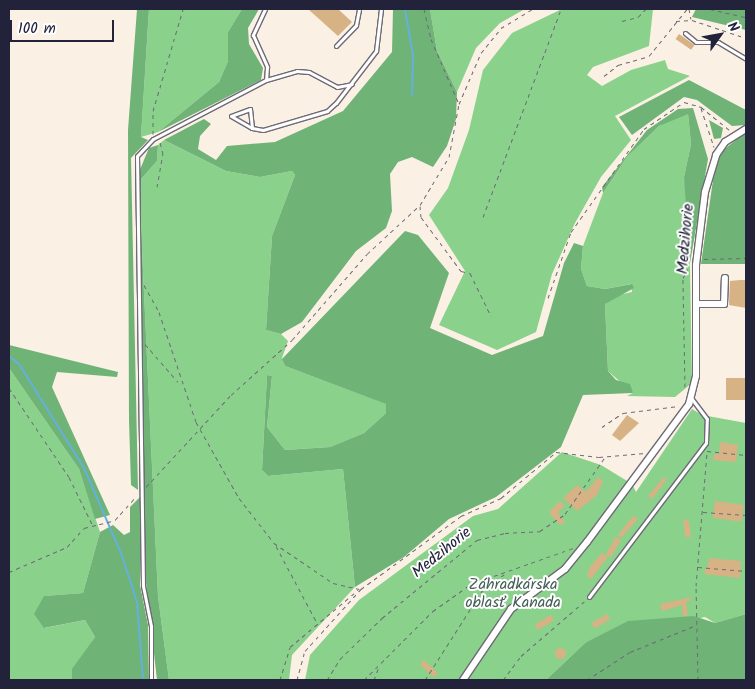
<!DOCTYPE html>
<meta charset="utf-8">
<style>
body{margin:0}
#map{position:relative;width:755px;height:689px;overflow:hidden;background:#faf0e3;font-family:Kalam,sans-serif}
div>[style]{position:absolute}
.green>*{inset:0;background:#8ad18b}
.forest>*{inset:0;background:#6fb377}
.stream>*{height:2px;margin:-1px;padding:0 1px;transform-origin:1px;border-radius:1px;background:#64b1dd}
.building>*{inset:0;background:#d7b285;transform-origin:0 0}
.round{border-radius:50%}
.path>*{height:1px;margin-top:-0.5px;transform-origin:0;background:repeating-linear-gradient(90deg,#6e6a76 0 4px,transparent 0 8px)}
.roads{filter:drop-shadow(1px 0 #6e6a76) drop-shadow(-1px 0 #6e6a76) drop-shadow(0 1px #6e6a76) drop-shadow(0 -1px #6e6a76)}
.lane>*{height:3px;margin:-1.5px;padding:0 1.5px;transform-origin:1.5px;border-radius:1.5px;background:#fff}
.street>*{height:6px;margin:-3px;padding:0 3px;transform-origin:3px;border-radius:3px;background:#fff}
span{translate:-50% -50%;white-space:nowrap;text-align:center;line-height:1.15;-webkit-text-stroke:4px #fff;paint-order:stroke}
.street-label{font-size:16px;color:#22223b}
.park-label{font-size:16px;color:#465f57}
.frame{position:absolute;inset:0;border:10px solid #22223b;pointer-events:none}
.north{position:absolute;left:695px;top:10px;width:50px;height:50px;-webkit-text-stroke:4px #fff;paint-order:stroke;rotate:58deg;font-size:14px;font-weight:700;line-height:20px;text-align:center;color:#22223b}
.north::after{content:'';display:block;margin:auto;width:18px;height:22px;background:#22223b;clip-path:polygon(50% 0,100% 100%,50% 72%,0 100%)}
.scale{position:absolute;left:10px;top:20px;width:104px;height:22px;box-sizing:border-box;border:2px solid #22223b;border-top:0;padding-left:6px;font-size:15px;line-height:18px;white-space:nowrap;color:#22223b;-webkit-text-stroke:4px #fff;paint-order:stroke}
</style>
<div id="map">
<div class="green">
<i style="clip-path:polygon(149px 9px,242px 9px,228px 32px,228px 61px,219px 82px,158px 132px,141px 137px)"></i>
<i style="clip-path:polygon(430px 9px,525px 9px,500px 23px,476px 48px,457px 92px,437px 51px)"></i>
<i style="clip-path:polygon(562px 9px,653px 9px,649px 46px,593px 67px,587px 75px,602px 86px,631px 70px,665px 60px,668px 69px,690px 76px,615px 116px,631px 140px,601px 177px,575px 223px,552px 274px,536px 332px,497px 350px,439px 325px,465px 271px,429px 215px,448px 188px,469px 130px,483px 70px,512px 33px)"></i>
<i style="clip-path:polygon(681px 114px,688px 114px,691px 144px,684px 177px,689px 211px,692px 383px,675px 397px,627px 396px,633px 393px,608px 371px,605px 304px,614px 296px,632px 292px,631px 284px,605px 289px,587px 286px,581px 269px,583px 246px,603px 193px,627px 157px,659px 126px)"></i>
<i style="clip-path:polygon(164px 140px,226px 171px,260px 177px,292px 171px,295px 175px,272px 236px,266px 330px,281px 334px,288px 341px,282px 358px,285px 366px,387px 404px,386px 413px,364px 433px,330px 447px,285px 450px,267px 427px,272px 376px,267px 375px,262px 470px,268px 476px,343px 469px,355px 587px,292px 655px,289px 680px,169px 680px,158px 596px,140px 206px,141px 179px,157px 161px,158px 145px)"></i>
<i style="clip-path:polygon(9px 368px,79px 469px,100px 532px,83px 593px,45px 596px,45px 628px,85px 620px,95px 637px,73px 669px,72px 680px,9px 680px)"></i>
<i style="clip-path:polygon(692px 409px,702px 415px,746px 423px,746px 614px,715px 623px,705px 617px,585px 643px,546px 680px,305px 680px,310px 655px,359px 600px,473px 516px,498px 509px,562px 452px,601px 465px,632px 484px,636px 492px)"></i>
</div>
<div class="forest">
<i style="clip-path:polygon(137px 9px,149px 9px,141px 137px,148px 140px,131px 158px,138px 490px,131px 485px,129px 420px,128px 130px)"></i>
<i style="clip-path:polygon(242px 9px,259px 9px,248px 28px,249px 44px,263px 68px,261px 80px,158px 132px,219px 82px,228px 61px,228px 32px)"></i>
<i style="clip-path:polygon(393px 9px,430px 9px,437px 51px,457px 92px,456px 119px,447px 146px,433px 167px,412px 157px,398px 162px,390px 174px,392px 211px,386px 228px,356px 251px,302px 322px,281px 334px,266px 330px,272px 236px,295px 175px,292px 171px,260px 177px,226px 171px,164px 140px,204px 119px,211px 124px,200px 136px,198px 149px,216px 160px,227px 146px,275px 142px,343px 111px,392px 52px)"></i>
<i style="clip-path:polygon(696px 9px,746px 9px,746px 30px,692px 17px)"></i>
<i style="clip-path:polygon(689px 80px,746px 110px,746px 125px,732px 126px,697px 100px,684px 97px,632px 135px,619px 117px)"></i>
<i style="clip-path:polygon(693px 108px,708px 159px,690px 263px,684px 177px,691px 144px,688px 114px,659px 126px,627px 157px,603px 193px,602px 187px,647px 130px,678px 109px)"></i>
<i style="clip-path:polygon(709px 120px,723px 128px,721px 138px,714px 139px)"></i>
<i style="clip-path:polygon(746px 132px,746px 264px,701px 264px,714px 173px,722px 151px)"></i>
<i style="clip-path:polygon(158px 145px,157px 161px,141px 179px,140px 206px,158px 596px,169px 680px,157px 680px,146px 583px,136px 179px,149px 148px)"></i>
<i style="clip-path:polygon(405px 231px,418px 235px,449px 273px,430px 328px,492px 355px,543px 336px,564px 263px,574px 243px,583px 246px,581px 269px,587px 286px,605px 289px,632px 284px,634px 288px,605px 304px,608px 371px,616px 380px,630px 384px,633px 393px,583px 395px,561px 447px,496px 497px,449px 519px,404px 557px,355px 587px,343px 469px,268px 476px,262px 470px,267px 375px,272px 376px,267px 427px,285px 450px,330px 447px,364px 433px,386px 413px,386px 404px,285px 366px,282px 359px)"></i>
<i style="clip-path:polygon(9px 345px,118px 372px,117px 377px,57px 372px,52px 387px,110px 515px,95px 519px,79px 469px,9px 368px)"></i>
<i style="clip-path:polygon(141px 496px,140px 585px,148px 625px,149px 680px,72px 680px,72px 669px,95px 637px,85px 620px,44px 628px,34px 614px,44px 596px,83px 593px,100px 532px,113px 525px,124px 535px,130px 532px,130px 507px)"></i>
<i style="clip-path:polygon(746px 614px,746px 680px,546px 680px,585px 643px,628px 621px,694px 616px,715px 623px)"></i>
</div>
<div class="stream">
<i style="left:405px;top:9px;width:47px;rotate:80.1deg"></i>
<i style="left:413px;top:55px;width:40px;rotate:91.4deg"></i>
<i style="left:9px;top:356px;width:13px;rotate:39deg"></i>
<i style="left:19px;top:364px;width:123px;rotate:58deg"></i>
<i style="left:84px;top:468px;width:93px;rotate:66.5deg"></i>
<i style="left:121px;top:553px;width:52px;rotate:71.9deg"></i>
<i style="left:137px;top:602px;width:78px;rotate:85.6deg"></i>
</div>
<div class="building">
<i style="clip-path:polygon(308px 9px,338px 9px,352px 22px,338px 36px)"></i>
<i style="left:679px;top:34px;width:19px;height:6px;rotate:35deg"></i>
<i style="clip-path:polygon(740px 280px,746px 280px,746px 308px,729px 305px,730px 281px)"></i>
<i style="left:726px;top:378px;width:20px;height:22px"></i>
<i style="clip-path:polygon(627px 415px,639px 423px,620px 441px,612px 435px)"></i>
<i style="clip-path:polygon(720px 442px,738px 445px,736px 462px,713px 460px,714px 454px,719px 454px)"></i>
<i style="clip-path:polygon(598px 477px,603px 481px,597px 495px,577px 511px,563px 498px,577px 485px,586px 492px)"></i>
<i style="clip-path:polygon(664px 477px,667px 479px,652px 499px,648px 496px)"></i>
<i style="clip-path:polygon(560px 501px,565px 505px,558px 513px,565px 522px,560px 525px,549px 512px)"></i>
<i style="left:715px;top:501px;width:29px;height:17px;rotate:8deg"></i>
<i style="clip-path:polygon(633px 516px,638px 519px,621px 538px,618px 535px)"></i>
<i style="clip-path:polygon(683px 519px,689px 521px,691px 537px,685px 537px)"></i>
<i style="left:616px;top:537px;width:6px;height:20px;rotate:31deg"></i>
<i style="clip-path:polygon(602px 553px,608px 557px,591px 579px,587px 576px,590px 567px)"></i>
<i style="clip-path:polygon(710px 558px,741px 561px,740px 578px,704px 574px)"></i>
<i style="clip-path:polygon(693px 597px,686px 603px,688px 616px,683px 616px,682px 605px,662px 611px,660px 604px)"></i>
<i style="left:607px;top:614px;width:6px;height:18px;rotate:59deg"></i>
<i style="left:551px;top:615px;width:6px;height:19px;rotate:59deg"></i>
<i class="round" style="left:554.5px;top:647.5px;width:11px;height:11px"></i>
<i style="left:424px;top:660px;width:19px;height:6px;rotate:43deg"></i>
</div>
<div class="path">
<i style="left:424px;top:9px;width:31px;rotate:77deg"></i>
<i style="left:431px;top:39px;width:71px;rotate:66.7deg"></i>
<i style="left:689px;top:9px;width:10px;rotate:79deg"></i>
<i style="left:710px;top:9px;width:37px;rotate:13deg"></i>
<i style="left:622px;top:21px;width:16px;rotate:-14deg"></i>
<i style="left:638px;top:17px;width:11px;rotate:-45deg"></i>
<i style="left:676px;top:21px;width:16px;rotate:-4deg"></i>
<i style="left:692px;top:20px;width:57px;rotate:18.4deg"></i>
<i style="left:604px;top:76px;width:18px;rotate:-38deg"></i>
<i style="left:618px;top:65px;width:32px;rotate:-16deg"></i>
<i style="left:649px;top:56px;width:60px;rotate:-51deg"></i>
<i style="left:701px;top:108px;width:41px;rotate:71.6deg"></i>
<i style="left:153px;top:134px;width:23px;rotate:-90deg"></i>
<i style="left:153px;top:111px;width:106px;rotate:-73.6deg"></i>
<i style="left:157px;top:187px;width:34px;rotate:-80deg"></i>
<i style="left:163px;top:154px;width:12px;rotate:-104deg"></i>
<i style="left:420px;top:206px;width:11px;rotate:85deg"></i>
<i style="left:421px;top:217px;width:67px;rotate:53.5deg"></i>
<i style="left:461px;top:271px;width:9px;rotate:13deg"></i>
<i style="left:470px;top:273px;width:48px;rotate:64deg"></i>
<i style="left:483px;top:217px;width:222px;rotate:-69.4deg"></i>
<i style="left:704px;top:259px;width:42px;rotate:-1.4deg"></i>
<i style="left:144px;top:285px;width:31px;rotate:61deg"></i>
<i style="left:159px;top:312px;width:116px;rotate:71.4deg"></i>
<i style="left:196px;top:422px;width:87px;rotate:60.5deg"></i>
<i style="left:239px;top:498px;width:57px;rotate:52.1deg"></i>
<i style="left:274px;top:543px;width:71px;rotate:34.1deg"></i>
<i style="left:333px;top:583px;width:27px;rotate:13deg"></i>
<i style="left:548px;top:298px;width:70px;rotate:-70.8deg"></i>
<i style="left:571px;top:232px;width:126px;rotate:-54.7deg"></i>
<i style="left:644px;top:129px;width:48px;rotate:-34deg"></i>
<i style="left:684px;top:102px;width:18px;rotate:16deg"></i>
<i style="left:701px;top:107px;width:38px;rotate:39deg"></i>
<i style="left:145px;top:344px;width:50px;rotate:49deg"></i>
<i style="left:685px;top:387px;width:109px;rotate:-91.1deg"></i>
<i style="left:683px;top:278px;width:10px;rotate:-61deg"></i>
<i style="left:9px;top:388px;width:107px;rotate:56deg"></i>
<i style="left:69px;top:477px;width:52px;rotate:63.9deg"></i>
<i style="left:602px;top:427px;width:25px;rotate:-34deg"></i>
<i style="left:623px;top:413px;width:56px;rotate:-7.1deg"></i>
<i style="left:707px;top:451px;width:39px;rotate:6deg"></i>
<i style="left:146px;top:487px;width:125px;rotate:-47.3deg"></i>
<i style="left:231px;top:395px;width:82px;rotate:-42deg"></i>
<i style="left:292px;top:340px;width:114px;rotate:-48.9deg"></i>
<i style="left:367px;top:254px;width:72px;rotate:-42.8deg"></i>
<i style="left:420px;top:205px;width:56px;rotate:-58.9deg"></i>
<i style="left:449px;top:157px;width:54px;rotate:-79.3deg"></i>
<i style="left:459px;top:104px;width:56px;rotate:-66.7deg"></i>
<i style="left:481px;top:53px;width:32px;rotate:-51deg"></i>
<i style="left:501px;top:28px;width:37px;rotate:-31deg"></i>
<i style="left:703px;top:512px;width:43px;rotate:4deg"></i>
<i style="left:276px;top:546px;width:85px;rotate:61.9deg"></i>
<i style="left:698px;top:567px;width:48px;rotate:4.8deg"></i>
<i style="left:9px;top:572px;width:63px;rotate:-23.3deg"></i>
<i style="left:67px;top:547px;width:25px;rotate:-48deg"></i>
<i style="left:84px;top:528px;width:32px;rotate:-14deg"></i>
<i style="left:115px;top:520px;width:31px;rotate:-48deg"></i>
<i style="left:280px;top:680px;width:34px;rotate:-73deg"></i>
<i style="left:290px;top:647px;width:89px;rotate:-40deg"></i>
<i style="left:297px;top:680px;width:30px;rotate:-75deg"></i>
<i style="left:305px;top:651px;width:84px;rotate:-47.9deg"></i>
<i style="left:361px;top:589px;width:124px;rotate:-36.1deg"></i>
<i style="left:461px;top:516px;width:44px;rotate:-24.2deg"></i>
<i style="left:501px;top:498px;width:72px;rotate:-39.9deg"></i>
<i style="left:556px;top:452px;width:43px;rotate:6.6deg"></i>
<i style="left:599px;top:457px;width:46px;rotate:-5deg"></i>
<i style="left:327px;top:680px;width:25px;rotate:-58deg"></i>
<i style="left:340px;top:659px;width:59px;rotate:-44.3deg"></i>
<i style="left:382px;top:618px;width:123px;rotate:-39.4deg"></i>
<i style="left:477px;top:540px;width:29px;rotate:-14deg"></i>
<i style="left:505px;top:533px;width:35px;rotate:-3deg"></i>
<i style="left:540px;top:531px;width:30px;rotate:-34deg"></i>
<i style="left:565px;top:514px;width:70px;rotate:-54.9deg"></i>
<i style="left:364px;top:680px;width:98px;rotate:-45deg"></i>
<i style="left:433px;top:611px;width:47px;rotate:-35.4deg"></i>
<i style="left:471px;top:584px;width:108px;rotate:-19.4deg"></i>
<i style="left:374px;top:680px;width:12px;rotate:-70deg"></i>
<i style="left:425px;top:680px;width:106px;rotate:-57.4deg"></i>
<i style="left:482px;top:591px;width:31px;rotate:-37deg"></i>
<i style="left:503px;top:680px;width:30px;rotate:-53deg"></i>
<i style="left:521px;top:656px;width:84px;rotate:-40.7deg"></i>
<i style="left:587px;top:680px;width:51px;rotate:-33.1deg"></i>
<i style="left:630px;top:652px;width:71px;rotate:-22.2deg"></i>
<i style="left:698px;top:680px;width:94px;rotate:-91.2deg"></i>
<i style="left:696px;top:586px;width:135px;rotate:-85.3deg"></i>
</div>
<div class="roads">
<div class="lane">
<i style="left:265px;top:9px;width:29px;rotate:115deg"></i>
<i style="left:253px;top:35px;width:35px;rotate:66deg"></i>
<i style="left:267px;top:67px;width:13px;rotate:94deg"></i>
<i style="left:685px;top:33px;width:14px;rotate:39deg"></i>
<i style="left:696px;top:42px;width:22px"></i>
<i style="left:718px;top:42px;width:33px;rotate:31deg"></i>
<i style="left:336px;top:46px;width:29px;rotate:-46deg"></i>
<i style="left:356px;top:25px;width:16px;rotate:-79deg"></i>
<i style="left:252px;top:128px;width:19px;rotate:-96deg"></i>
<i style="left:250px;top:109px;width:20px;rotate:160deg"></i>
<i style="left:231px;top:116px;width:24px;rotate:30deg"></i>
<i style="left:252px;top:128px;width:11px;rotate:10deg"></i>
<i style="left:263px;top:130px;width:67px;rotate:-16.5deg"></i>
<i style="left:327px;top:111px;width:12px;rotate:-42deg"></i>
<i style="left:336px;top:103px;width:66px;rotate:-52.4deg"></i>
<i style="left:376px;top:51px;width:42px;rotate:-83.2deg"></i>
<i style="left:589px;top:597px;width:193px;rotate:-52.8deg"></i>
<i style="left:706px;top:443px;width:24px;rotate:-88deg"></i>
<i style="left:707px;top:419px;width:26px;rotate:-127deg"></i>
<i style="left:151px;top:680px;width:54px;rotate:-90deg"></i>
<i style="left:151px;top:626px;width:41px;rotate:-101.3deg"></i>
<i style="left:143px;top:586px;width:430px;rotate:-90.8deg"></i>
<i style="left:137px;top:156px;width:23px;rotate:-47deg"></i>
<i style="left:153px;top:139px;width:127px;rotate:-27.6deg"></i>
<i style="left:266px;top:80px;width:32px;rotate:-16deg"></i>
<i style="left:297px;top:71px;width:12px;rotate:5deg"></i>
<i style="left:309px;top:72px;width:32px;rotate:28deg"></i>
<i style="left:337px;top:87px;width:15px;rotate:-11deg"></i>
</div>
<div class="street">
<i style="left:696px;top:304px;width:28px"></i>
<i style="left:724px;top:304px;width:26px;rotate:-88deg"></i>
<i style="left:463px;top:680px;width:86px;rotate:-55.9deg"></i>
<i style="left:511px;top:609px;width:67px;rotate:-36.5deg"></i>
<i style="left:565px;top:569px;width:35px;rotate:-51deg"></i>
<i style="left:587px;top:542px;width:172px;rotate:-53.5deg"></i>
<i style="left:689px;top:404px;width:29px;rotate:-76deg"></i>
<i style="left:696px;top:376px;width:111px;rotate:-90deg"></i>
<i style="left:696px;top:265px;width:74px;rotate:-83deg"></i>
<i style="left:705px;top:192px;width:39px;rotate:-73deg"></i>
<i style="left:716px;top:155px;width:16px;rotate:-55deg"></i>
<i style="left:725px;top:142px;width:25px;rotate:-32deg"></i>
</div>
</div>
<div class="street-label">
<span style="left:686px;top:239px;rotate:-85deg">Medzihorie</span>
<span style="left:442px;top:553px;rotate:-39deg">Medzihorie</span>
</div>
<div class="park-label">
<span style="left:513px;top:594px">Záhradkárska<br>oblasť Kanada</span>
</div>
<div class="frame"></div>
<div class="north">N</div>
<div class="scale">100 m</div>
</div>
